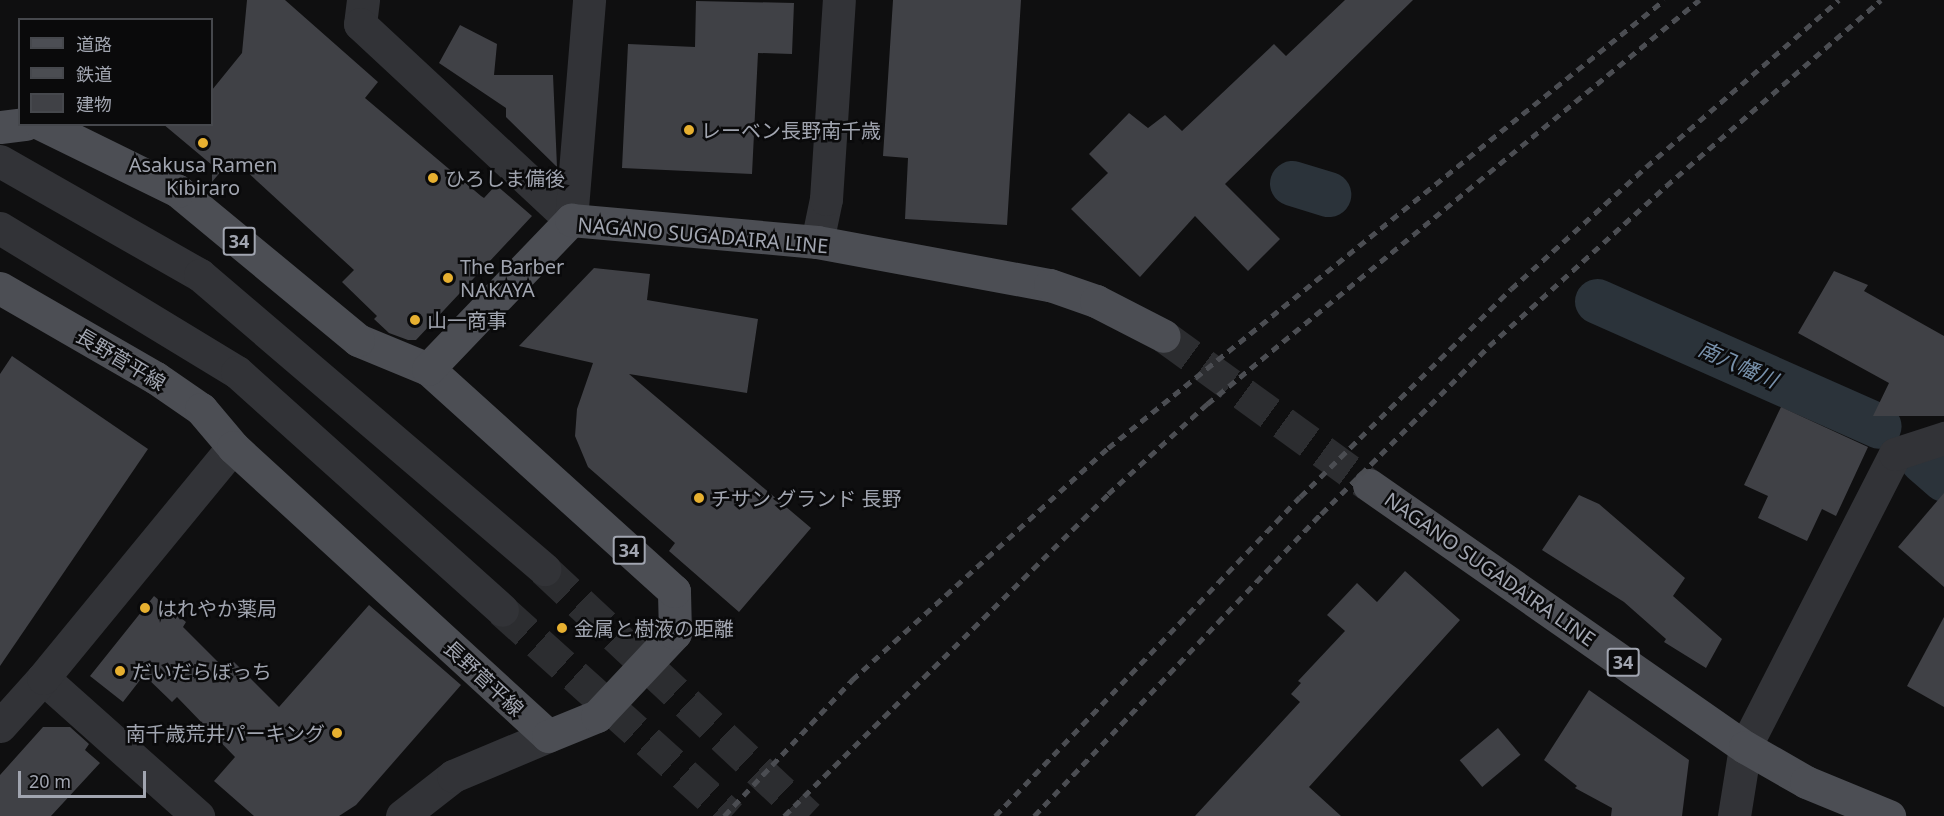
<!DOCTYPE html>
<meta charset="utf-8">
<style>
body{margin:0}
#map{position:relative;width:1944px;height:816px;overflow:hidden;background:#0f0f10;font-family:"Noto Sans","Noto Sans JP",sans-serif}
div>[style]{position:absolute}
.canal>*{height:45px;margin:-22.5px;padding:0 22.5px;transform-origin:22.5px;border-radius:22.5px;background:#2b333a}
.building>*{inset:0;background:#404146;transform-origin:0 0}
.tertiary-tunnel>*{height:33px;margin-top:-16.5px;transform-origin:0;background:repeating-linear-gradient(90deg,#2c2d30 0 33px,transparent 0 49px)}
.primary-tunnel>*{height:33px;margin-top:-16.5px;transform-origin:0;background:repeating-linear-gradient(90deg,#2c2d30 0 33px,transparent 0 49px)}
.minor>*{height:33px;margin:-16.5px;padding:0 16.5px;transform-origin:16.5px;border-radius:16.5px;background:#323337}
.tertiary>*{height:33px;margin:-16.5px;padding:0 16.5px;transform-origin:16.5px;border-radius:16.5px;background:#323337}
.primary>*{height:33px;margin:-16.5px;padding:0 16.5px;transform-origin:16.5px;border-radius:16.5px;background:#4c4e54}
.rail>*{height:4.5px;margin-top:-2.25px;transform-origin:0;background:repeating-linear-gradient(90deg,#4b4d52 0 8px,transparent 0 14px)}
.dots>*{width:16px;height:16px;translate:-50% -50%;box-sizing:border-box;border:3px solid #0a0a0b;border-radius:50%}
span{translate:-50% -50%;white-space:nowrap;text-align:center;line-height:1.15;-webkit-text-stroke:5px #0a0a0b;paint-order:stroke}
.shield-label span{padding:2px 4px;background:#0a0a0b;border:2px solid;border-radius:4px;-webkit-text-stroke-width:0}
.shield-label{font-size:18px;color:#a1a5b0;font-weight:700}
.poi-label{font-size:20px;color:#a1a5b0}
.left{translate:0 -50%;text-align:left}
.right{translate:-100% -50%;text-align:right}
.street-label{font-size:20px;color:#a1a5b0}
.water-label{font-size:21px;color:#7891ab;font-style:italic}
.legend{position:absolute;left:18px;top:18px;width:195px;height:108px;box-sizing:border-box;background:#0a0a0b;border:2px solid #46484d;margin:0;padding:8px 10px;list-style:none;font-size:18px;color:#a1a5b0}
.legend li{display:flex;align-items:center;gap:12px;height:30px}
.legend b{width:30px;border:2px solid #46484d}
.scale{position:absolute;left:18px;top:771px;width:128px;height:27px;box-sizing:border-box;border:3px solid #a1a5b0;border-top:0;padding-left:8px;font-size:18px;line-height:21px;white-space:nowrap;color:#a1a5b0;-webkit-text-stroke:4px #0a0a0b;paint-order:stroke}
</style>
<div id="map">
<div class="canal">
<i style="left:1292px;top:183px;width:38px;rotate:17deg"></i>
<i style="left:1597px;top:301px;width:308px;rotate:23.9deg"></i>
<i style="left:1922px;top:460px;width:29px;rotate:41deg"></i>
</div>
<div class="building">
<i style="clip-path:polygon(247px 0,285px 0,378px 82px,365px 98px,481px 196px,484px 198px,496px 185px,532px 216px,416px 340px,408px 340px,389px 333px,374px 319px,377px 316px,342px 282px,354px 270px,232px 158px,212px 182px,212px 165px,163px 124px,212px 124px,212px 90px,242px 53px)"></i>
<i style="clip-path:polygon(893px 0,1021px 0,1007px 225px,905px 219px,908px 158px,883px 156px)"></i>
<i style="clip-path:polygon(1345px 0,1413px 0,1225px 184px,1280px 239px,1248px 271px,1195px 216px,1140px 277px,1071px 209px,1108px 173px,1089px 154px,1129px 113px,1148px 128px,1165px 115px,1182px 131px,1274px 44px,1286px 56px)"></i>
<i style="clip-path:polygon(696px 1px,794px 3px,792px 54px,758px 53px,752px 174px,622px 168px,628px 44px,695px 47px)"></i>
<i style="clip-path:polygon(460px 25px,497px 44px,494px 75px,553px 75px,557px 167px,506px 117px,506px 108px,439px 63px)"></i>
<i style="clip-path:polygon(594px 268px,650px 274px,647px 300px,758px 319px,747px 393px,629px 374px,811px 528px,739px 612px,669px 551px,675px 543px,588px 467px,575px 436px,577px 409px,593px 363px,519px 346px)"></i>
<i style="clip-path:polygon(1834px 271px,1868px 285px,1864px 291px,1944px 336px,1944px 416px,1873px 416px,1889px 383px,1798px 333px)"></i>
<i style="clip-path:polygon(12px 356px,148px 449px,0 666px,0 374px)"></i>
<i style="clip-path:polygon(1781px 407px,1868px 447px,1836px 516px,1822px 509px,1807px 541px,1758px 518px,1768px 496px,1744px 485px)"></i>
<i style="clip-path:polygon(1944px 493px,1944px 587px,1898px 547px)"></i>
<i style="clip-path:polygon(1579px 495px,1599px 504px,1685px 578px,1673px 596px,1722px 639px,1706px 668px,1664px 642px,1666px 639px,1624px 602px,1542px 550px)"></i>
<i style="clip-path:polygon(1405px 571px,1460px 620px,1309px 787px,1341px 816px,1195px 816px,1300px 702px,1291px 694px,1301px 683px,1298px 681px,1345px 631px,1327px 615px,1357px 583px,1377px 602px)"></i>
<i style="clip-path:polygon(154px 596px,186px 622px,183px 627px,226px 670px,234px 662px,279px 707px,369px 605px,461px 685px,356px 805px,339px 816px,254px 816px,214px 781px,235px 757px,177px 697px,172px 702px,144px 675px,123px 702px,90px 676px)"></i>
<i style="clip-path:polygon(1944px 617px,1944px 707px,1907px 686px)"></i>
<i style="clip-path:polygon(1589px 690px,1689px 760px,1682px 816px,1611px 816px,1612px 808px,1575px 788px,1577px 786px,1544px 760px)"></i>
<i style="clip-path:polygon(43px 727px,70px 727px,89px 744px,85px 750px,100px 763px,51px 816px,0 816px,0 775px)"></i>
<i style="left:1498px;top:728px;width:35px;height:50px;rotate:50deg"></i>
</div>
<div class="tertiary-tunnel">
<i style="left:544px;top:569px;width:362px;rotate:43.1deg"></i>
<i style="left:502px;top:610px;width:308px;rotate:42deg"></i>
</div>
<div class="primary-tunnel">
<i style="left:1164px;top:336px;width:253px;rotate:36deg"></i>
</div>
<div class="minor">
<i style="left:363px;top:0;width:24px;rotate:97deg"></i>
<i style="left:360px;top:24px;width:288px;rotate:42.9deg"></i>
<i style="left:571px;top:220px;width:221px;rotate:-85.3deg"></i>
<i style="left:43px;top:678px;width:208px;rotate:41.7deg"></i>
<i style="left:0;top:726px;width:64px;rotate:-48.1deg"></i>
<i style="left:43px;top:678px;width:299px;rotate:-50.6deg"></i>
<i style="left:402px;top:816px;width:65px;rotate:-38.1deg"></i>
<i style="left:453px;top:776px;width:103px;rotate:-22.8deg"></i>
</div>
<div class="tertiary">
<i style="left:0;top:161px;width:230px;rotate:29.7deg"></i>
<i style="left:200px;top:275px;width:453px;rotate:40.5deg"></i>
<i style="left:0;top:228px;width:277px;rotate:31.3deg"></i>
<i style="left:237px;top:372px;width:356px;rotate:41.9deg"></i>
<i style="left:817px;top:242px;width:44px;rotate:-78.2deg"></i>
<i style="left:826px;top:199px;width:199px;rotate:-86.3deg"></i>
<i style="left:1734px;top:816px;width:70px;rotate:-80.9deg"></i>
<i style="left:1745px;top:747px;width:329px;rotate:-62.9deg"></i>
<i style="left:1895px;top:454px;width:52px;rotate:-18.1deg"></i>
</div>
<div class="primary">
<i style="left:0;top:127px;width:26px;rotate:-7deg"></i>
<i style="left:0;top:288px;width:180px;rotate:30deg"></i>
<i style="left:156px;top:378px;width:55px;rotate:34.6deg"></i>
<i style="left:201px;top:409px;width:50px;rotate:49.9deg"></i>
<i style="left:233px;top:447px;width:427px;rotate:42.5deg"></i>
<i style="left:548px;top:736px;width:53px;rotate:-22.2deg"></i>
<i style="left:597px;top:716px;width:114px;rotate:-46.8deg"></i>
<i style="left:675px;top:633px;width:42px;rotate:-91.4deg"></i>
<i style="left:674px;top:591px;width:331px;rotate:-137.9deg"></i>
<i style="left:428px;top:369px;width:76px;rotate:-157.5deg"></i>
<i style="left:358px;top:340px;width:234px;rotate:-140.4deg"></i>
<i style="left:178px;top:191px;width:153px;rotate:-153.9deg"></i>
<i style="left:428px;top:369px;width:207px;rotate:-46.2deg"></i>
<i style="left:571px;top:220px;width:247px;rotate:5.1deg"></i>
<i style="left:817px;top:242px;width:237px;rotate:10.5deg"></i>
<i style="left:1050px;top:285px;width:49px;rotate:19.2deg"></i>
<i style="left:1096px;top:301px;width:76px;rotate:27.2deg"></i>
<i style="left:1369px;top:485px;width:458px;rotate:34.9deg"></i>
<i style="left:1745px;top:747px;width:70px;rotate:29.8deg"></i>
<i style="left:1806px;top:782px;width:90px;rotate:22.3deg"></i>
</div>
<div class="rail">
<i style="left:724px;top:816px;width:187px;rotate:-46.7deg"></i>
<i style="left:852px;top:680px;width:345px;rotate:-42.2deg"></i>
<i style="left:1108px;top:448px;width:714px;rotate:-38.86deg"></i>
<i style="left:784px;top:816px;width:457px;rotate:-44.8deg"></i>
<i style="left:1108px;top:494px;width:134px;rotate:-42.3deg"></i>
<i style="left:1207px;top:404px;width:637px;rotate:-39.39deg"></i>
<i style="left:995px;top:816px;width:441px;rotate:-46.3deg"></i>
<i style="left:1300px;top:497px;width:296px;rotate:-44.6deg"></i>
<i style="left:1511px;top:289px;width:182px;rotate:-42.1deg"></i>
<i style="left:1646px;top:167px;width:255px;rotate:-40.9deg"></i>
<i style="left:1034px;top:816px;width:417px;rotate:-46.5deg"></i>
<i style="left:1321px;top:514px;width:238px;rotate:-45deg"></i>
<i style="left:1489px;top:346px;width:239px;rotate:-42.1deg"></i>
<i style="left:1666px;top:186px;width:284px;rotate:-40.9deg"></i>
</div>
<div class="dots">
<i style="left:689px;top:130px;background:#e7b030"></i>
<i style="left:203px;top:143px;background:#e7b030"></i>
<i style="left:433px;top:178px;background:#e7b030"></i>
<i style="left:448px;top:278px;background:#e7b030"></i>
<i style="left:415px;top:320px;background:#e7b030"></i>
<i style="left:699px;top:498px;background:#e7b030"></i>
<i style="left:145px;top:608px;background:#e7b030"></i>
<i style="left:562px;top:628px;background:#e7b030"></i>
<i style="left:120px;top:671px;background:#e7b030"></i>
<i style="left:337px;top:733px;background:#e7b030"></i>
</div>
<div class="shield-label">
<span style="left:239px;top:241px">34</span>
<span style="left:629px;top:550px">34</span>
<span style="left:1623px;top:662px">34</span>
</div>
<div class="poi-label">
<span class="left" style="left:701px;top:130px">レーベン長野南千歳</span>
<span style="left:203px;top:176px">Asakusa Ramen<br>Kibiraro</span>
<span class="left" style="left:445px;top:178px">ひろしま備後</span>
<span class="left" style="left:460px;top:278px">The Barber<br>NAKAYA</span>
<span class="left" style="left:427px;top:320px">山一商事</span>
<span class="left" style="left:711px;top:498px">チサン グランド 長野</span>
<span class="left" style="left:157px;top:608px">はれやか薬局</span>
<span class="left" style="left:574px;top:628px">金属と樹液の距離</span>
<span class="left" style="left:132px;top:671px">だいだらぼっち</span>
<span class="right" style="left:325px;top:733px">南千歳荒井パーキング</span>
</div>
<div class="street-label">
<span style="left:703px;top:235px;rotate:5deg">NAGANO SUGADAIRA LINE</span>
<span style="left:121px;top:359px;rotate:31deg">長野菅平線</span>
<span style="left:1490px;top:569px;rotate:35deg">NAGANO SUGADAIRA LINE</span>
<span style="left:484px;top:678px;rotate:43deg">長野菅平線</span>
</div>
<div class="water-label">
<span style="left:1738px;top:364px;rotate:24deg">南八幡川</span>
</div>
<ul class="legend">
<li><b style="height:8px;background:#4c4e54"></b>道路</li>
<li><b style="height:8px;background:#4b4d52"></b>鉄道</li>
<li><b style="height:16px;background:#404146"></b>建物</li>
</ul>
<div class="scale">20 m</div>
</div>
